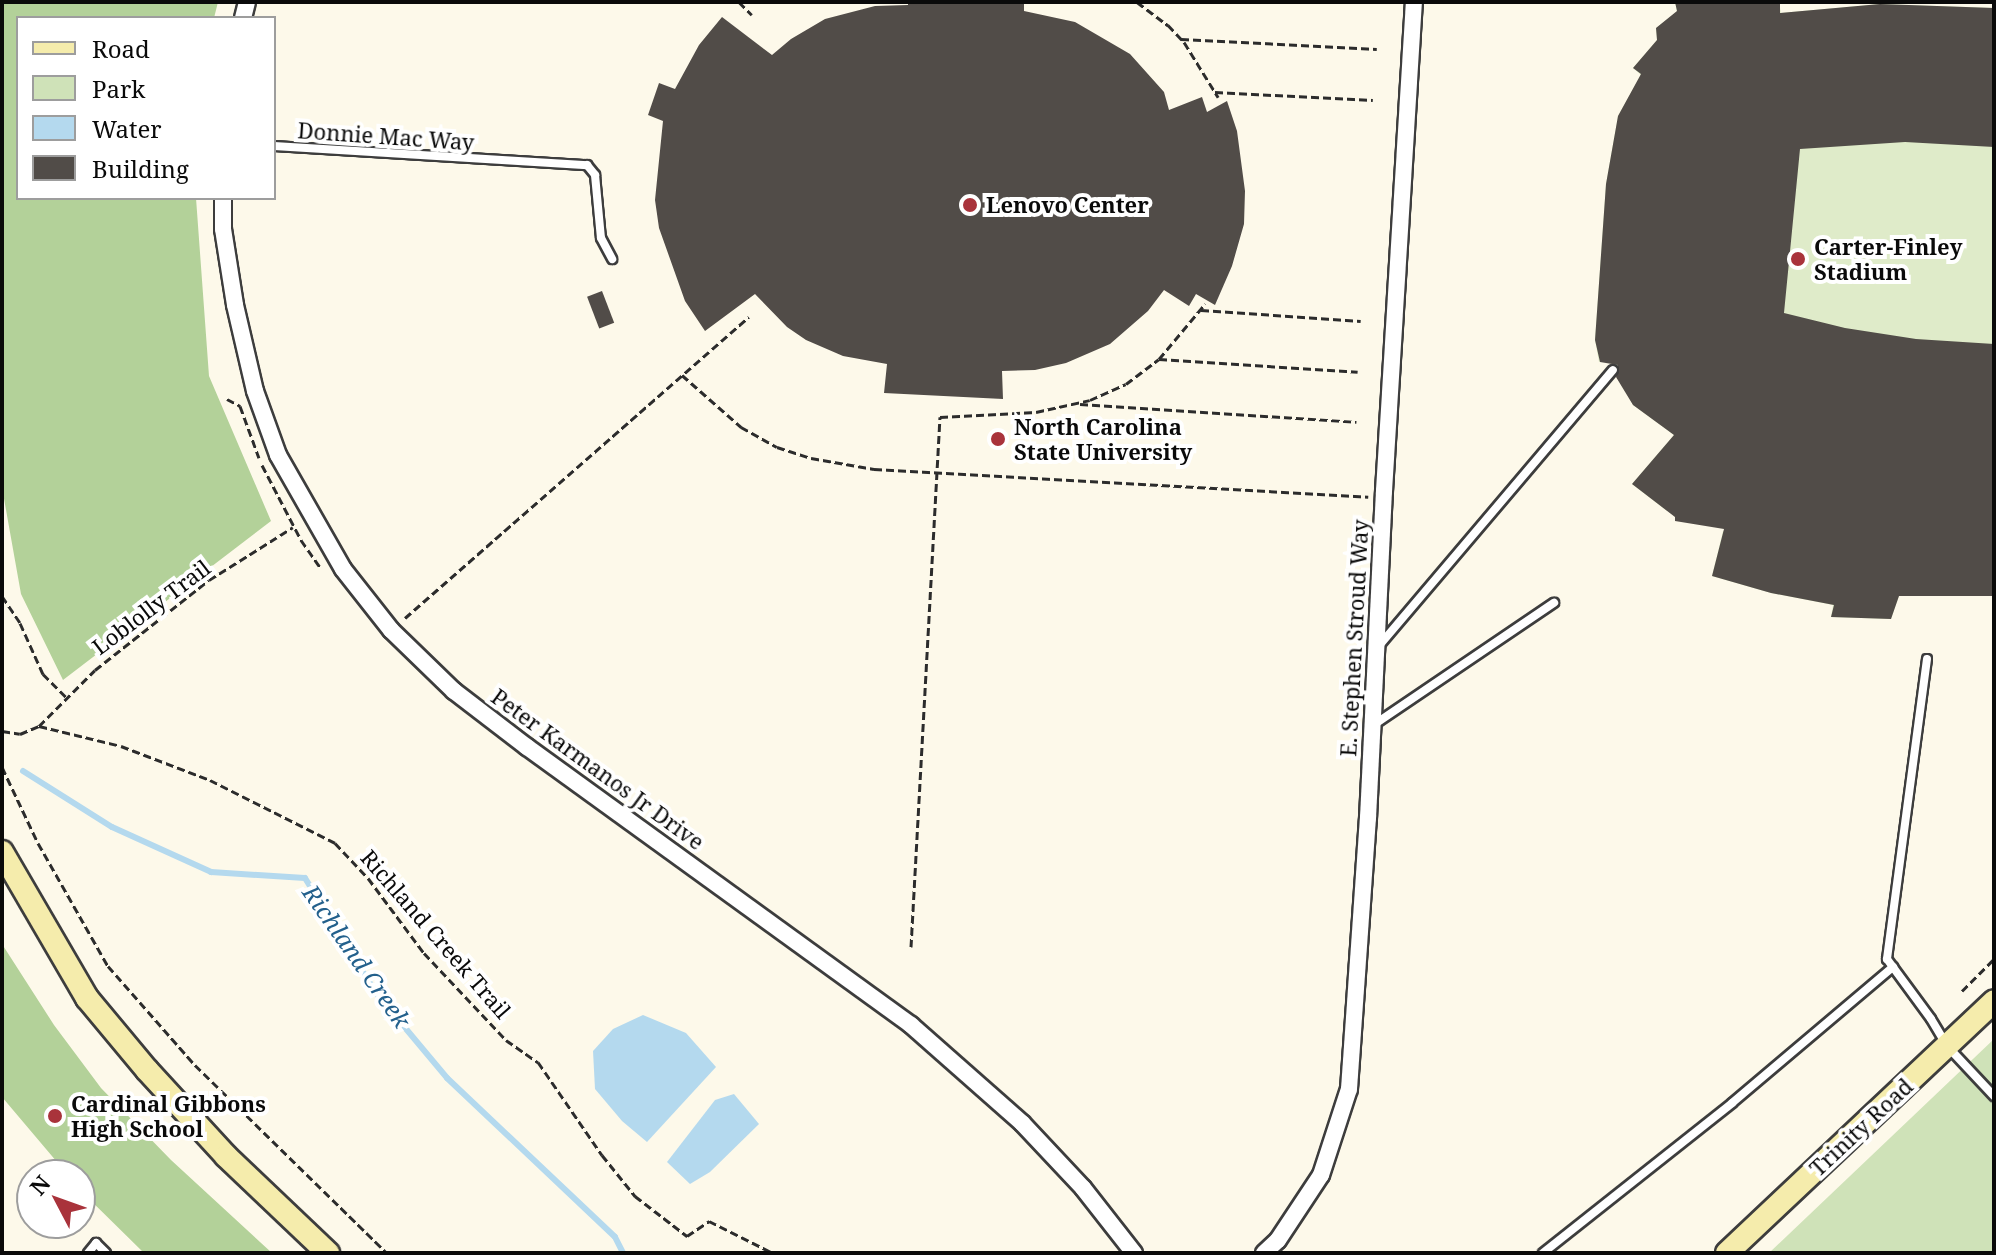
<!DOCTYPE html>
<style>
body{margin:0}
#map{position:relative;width:1996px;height:1255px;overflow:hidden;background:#fdf9ea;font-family:"Noto Serif",serif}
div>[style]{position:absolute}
.green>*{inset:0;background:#cfe2b8}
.forest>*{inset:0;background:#b3d199}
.pitch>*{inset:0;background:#dfebc9}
.water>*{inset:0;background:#b4d9ee}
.stream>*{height:6px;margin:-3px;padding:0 3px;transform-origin:3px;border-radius:3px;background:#b4d9ee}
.building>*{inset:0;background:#514c48;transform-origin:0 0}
.path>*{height:3px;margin-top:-1.5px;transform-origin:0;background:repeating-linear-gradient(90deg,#2c2c2c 0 8px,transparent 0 12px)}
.roads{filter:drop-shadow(2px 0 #3d3d3d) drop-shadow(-2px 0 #3d3d3d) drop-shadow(0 2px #3d3d3d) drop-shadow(0 -2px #3d3d3d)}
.service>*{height:8px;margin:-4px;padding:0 4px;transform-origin:4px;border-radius:4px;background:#fff}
.minor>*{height:16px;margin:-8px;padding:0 8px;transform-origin:8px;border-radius:8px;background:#fff}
.secondary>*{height:22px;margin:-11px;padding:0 11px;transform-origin:11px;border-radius:11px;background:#f5ecac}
.dots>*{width:22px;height:22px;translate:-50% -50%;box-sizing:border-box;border:4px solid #fff;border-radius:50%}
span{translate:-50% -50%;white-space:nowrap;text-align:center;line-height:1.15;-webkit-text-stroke:8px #fff;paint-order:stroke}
.street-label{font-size:22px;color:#0a0a0a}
.poi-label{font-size:22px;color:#0a0a0a;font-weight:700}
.left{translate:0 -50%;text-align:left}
.water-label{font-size:24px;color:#23608c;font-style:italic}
.frame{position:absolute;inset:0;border:4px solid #0a0a0a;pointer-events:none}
.legend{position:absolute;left:16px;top:16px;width:260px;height:184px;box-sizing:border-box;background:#fff;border:2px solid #9d9d9d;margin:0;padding:10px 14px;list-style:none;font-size:24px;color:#0a0a0a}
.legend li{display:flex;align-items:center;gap:16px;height:40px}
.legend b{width:40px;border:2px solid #9d9d9d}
.north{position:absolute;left:16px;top:1159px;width:80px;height:80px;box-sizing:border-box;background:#fff;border:2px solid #9d9d9d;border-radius:50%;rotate:311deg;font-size:22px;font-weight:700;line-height:32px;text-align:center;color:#0a0a0a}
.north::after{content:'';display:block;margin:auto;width:28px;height:36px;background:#a9333b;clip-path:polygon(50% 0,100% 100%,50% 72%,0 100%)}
</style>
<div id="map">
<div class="green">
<i style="clip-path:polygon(1994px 1039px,1994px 1253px,1769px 1253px,1911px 1118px)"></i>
</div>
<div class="forest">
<i style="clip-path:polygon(2px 2px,218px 2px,214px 18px,18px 18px,18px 198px,196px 198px,209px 376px,271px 521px,63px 680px,21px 594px,3px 493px)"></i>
<i style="clip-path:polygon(2px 944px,54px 1025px,101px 1088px,171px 1160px,272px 1253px,144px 1253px,81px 1191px,80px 1175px,68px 1175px,2px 1097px)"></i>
</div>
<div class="pitch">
<i style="clip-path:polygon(1675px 2px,1779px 2px,1781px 13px,1880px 4px,1994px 8px,1994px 596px,1899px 596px,1891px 619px,1831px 617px,1833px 605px,1771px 593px,1712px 576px,1723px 531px,1734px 532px,1677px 480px,1667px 511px,1632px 484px,1674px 435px,1633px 405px,1610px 362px,1599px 362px,1595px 340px,1606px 184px,1618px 116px,1641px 75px,1633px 68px,1657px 40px,1656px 28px,1677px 12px)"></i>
</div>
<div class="water">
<i style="clip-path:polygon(643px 1015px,686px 1033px,716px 1067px,647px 1142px,622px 1121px,595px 1089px,593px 1051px,613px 1029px)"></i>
<i style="clip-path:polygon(734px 1094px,759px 1124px,710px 1172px,690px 1184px,667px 1162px,715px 1100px)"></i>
</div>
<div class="stream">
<i style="left:23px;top:771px;width:105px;rotate:32.2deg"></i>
<i style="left:112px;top:827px;width:109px;rotate:24.4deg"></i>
<i style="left:211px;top:872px;width:94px;rotate:3.7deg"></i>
<i style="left:305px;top:878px;width:135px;rotate:58.3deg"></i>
<i style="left:376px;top:993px;width:111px;rotate:50.1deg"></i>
<i style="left:447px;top:1078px;width:231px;rotate:43.4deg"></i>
<i style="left:615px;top:1237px;width:18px;rotate:63deg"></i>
</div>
<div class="building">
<i style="clip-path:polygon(908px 2px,1024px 2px,1024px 11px,1075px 22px,1130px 54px,1164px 92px,1169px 110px,1202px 97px,1207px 112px,1227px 101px,1237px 131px,1245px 191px,1244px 224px,1232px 266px,1215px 305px,1196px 294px,1189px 306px,1164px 290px,1148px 311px,1110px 344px,1066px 363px,1035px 370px,1002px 371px,1003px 399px,884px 393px,887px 364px,843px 356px,806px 340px,787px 327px,755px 294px,705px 331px,685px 301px,659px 228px,655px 200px,663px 121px,648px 115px,659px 83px,675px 89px,699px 45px,722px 17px,772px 55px,791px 39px,825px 19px,875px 6px,908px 5px)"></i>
<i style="clip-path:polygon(1675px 2px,1780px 2px,1780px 13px,1880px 4px,1994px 8px,1994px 147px,1905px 142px,1800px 149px,1784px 313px,1845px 328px,1916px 339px,1994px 344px,1994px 596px,1899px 596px,1891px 619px,1831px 617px,1834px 605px,1771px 593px,1712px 576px,1724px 529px,1675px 521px,1675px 517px,1632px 484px,1674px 435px,1633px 405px,1616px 377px,1618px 365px,1600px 362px,1595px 340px,1606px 184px,1618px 116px,1641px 74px,1633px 68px,1657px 40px,1656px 28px,1677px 11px)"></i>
<i style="left:602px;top:291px;width:34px;height:16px;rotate:69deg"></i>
</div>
<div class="path">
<i style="left:739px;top:2px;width:18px;rotate:45deg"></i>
<i style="left:1137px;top:2px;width:39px;rotate:37deg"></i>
<i style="left:1168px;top:25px;width:23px;rotate:47deg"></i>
<i style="left:1184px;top:42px;width:65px;rotate:58.3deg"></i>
<i style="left:1181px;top:39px;width:196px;rotate:2.9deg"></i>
<i style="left:1215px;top:92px;width:158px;rotate:2.9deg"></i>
<i style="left:1201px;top:310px;width:160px;rotate:3.9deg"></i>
<i style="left:1159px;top:359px;width:199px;rotate:3.7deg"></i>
<i style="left:682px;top:375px;width:79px;rotate:41.4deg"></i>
<i style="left:741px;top:427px;width:41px;rotate:29.1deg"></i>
<i style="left:777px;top:447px;width:36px;rotate:18deg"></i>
<i style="left:811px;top:458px;width:64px;rotate:9.9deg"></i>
<i style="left:874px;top:469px;width:495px;rotate:3.2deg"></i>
<i style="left:227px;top:399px;width:15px;rotate:28deg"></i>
<i style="left:240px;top:406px;width:55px;rotate:69.9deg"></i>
<i style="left:1080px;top:404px;width:277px;rotate:3.7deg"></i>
<i style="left:262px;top:465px;width:85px;rotate:62.5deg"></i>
<i style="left:301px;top:540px;width:35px;rotate:55deg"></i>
<i style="left:2px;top:596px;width:32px;rotate:56deg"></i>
<i style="left:20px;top:623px;width:56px;rotate:65.7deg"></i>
<i style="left:43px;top:674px;width:34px;rotate:45deg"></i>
<i style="left:405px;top:618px;width:457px;rotate:-41.2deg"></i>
<i style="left:39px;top:726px;width:79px;rotate:-45deg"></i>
<i style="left:95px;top:670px;width:145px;rotate:-38.3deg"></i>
<i style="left:209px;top:580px;width:99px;rotate:-32.2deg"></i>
<i style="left:2px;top:731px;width:18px;rotate:9deg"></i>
<i style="left:20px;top:734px;width:21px;rotate:-23deg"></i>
<i style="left:39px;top:726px;width:84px;rotate:13.7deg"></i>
<i style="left:121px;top:746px;width:95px;rotate:20.9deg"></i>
<i style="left:210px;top:780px;width:140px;rotate:26.7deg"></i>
<i style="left:335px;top:843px;width:48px;rotate:46.7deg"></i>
<i style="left:368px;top:878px;width:94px;rotate:53.3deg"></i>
<i style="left:424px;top:953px;width:120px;rotate:46.7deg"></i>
<i style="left:506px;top:1040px;width:39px;rotate:35deg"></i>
<i style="left:538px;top:1062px;width:113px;rotate:55.5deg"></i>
<i style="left:602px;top:1155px;width:53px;rotate:51.2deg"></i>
<i style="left:635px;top:1196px;width:66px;rotate:37.6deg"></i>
<i style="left:687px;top:1236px;width:27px;rotate:-34deg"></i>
<i style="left:709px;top:1221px;width:72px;rotate:26.6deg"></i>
<i style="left:2px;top:767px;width:84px;rotate:64.7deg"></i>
<i style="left:38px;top:843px;width:142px;rotate:60.4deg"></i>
<i style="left:108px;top:966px;width:132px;rotate:48.7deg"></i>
<i style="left:195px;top:1065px;width:269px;rotate:44.4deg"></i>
<i style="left:911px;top:947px;width:531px;rotate:-86.87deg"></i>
<i style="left:940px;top:417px;width:96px;rotate:-3deg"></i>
<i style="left:1036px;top:412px;width:55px;rotate:-12.5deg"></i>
<i style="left:1090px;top:400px;width:39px;rotate:-24deg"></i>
<i style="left:1126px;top:384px;width:41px;rotate:-37.1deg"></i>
<i style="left:1159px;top:359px;width:72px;rotate:-50.1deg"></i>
<i style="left:1962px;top:991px;width:45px;rotate:-45deg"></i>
</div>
<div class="roads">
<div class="service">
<i style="left:274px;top:146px;width:314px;rotate:3.5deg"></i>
<i style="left:587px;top:165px;width:13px;rotate:51deg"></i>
<i style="left:595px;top:175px;width:63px;rotate:84.6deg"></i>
<i style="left:601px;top:238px;width:24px;rotate:62deg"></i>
<i style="left:1378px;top:647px;width:363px;rotate:-49.7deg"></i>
<i style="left:1927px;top:659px;width:303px;rotate:97.6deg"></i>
<i style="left:1887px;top:959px;width:74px;rotate:53.7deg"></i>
<i style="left:1931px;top:1019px;width:31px;rotate:59deg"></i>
<i style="left:1947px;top:1046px;width:69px;rotate:46.8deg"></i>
<i style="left:1372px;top:726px;width:220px;rotate:-34.1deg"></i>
<i style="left:88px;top:1253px;width:13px;rotate:-51deg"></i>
<i style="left:96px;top:1243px;width:14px;rotate:45deg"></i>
<i style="left:1543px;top:1253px;width:241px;rotate:-38.4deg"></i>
<i style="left:1732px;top:1103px;width:211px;rotate:-40.2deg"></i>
</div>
<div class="minor">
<i style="left:243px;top:18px;width:16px;rotate:-76deg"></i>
<i style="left:223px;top:198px;width:31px;rotate:90deg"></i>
<i style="left:223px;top:229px;width:77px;rotate:81deg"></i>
<i style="left:235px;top:305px;width:88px;rotate:76.9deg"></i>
<i style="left:255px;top:391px;width:68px;rotate:70.2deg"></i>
<i style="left:278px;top:455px;width:131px;rotate:60.3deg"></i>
<i style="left:343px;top:569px;width:78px;rotate:51.8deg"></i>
<i style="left:391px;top:630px;width:88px;rotate:44.1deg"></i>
<i style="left:454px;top:691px;width:92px;rotate:37.5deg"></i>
<i style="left:527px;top:747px;width:474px;rotate:35.9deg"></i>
<i style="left:911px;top:1025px;width:148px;rotate:41.4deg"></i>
<i style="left:1022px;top:1123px;width:89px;rotate:46.8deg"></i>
<i style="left:1083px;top:1188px;width:83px;rotate:51.9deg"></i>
<i style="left:1264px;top:1253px;width:19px;rotate:-43deg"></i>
<i style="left:1278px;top:1240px;width:78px;rotate:-56.5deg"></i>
<i style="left:1321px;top:1175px;width:90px;rotate:-72deg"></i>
<i style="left:1349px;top:1089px;width:272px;rotate:-86deg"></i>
<i style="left:1368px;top:818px;width:327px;rotate:-87.2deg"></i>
<i style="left:1384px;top:491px;width:490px;rotate:-86.5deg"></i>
</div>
<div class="secondary">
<i style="left:2px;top:852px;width:169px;rotate:59.8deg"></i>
<i style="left:87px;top:998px;width:94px;rotate:50.2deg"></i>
<i style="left:147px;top:1070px;width:117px;rotate:47.4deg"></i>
<i style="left:226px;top:1156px;width:141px;rotate:43.6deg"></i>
<i style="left:1727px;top:1253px;width:367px;rotate:-43.3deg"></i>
</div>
</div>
<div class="dots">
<i style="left:970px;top:205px;background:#a9333b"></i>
<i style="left:1798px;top:259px;background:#a9333b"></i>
<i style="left:998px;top:439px;background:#a9333b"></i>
<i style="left:55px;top:1116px;background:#a9333b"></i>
</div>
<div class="street-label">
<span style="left:386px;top:136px;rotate:4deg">Donnie Mac Way</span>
<span style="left:151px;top:607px;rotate:-37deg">Loblolly Trail</span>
<span style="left:1354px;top:638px;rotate:-87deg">E. Stephen Stroud Way</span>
<span style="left:598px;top:769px;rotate:36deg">Peter Karmanos Jr Drive</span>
<span style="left:436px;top:934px;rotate:49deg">Richland Creek Trail</span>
<span style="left:1861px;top:1127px;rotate:-43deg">Trinity Road</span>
</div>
<div class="poi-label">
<span class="left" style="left:986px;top:205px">Lenovo Center</span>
<span class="left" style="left:1814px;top:259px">Carter-Finley<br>Stadium</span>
<span class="left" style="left:1014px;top:439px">North Carolina<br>State University</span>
<span class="left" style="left:71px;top:1116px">Cardinal Gibbons<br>High School</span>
</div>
<div class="water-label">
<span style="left:357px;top:956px;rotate:55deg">Richland Creek</span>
</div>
<div class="frame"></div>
<ul class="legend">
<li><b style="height:10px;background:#f5ecac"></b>Road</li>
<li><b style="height:22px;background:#cfe2b8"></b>Park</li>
<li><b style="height:22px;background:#b4d9ee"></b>Water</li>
<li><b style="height:22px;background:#514c48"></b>Building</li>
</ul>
<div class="north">N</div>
</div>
